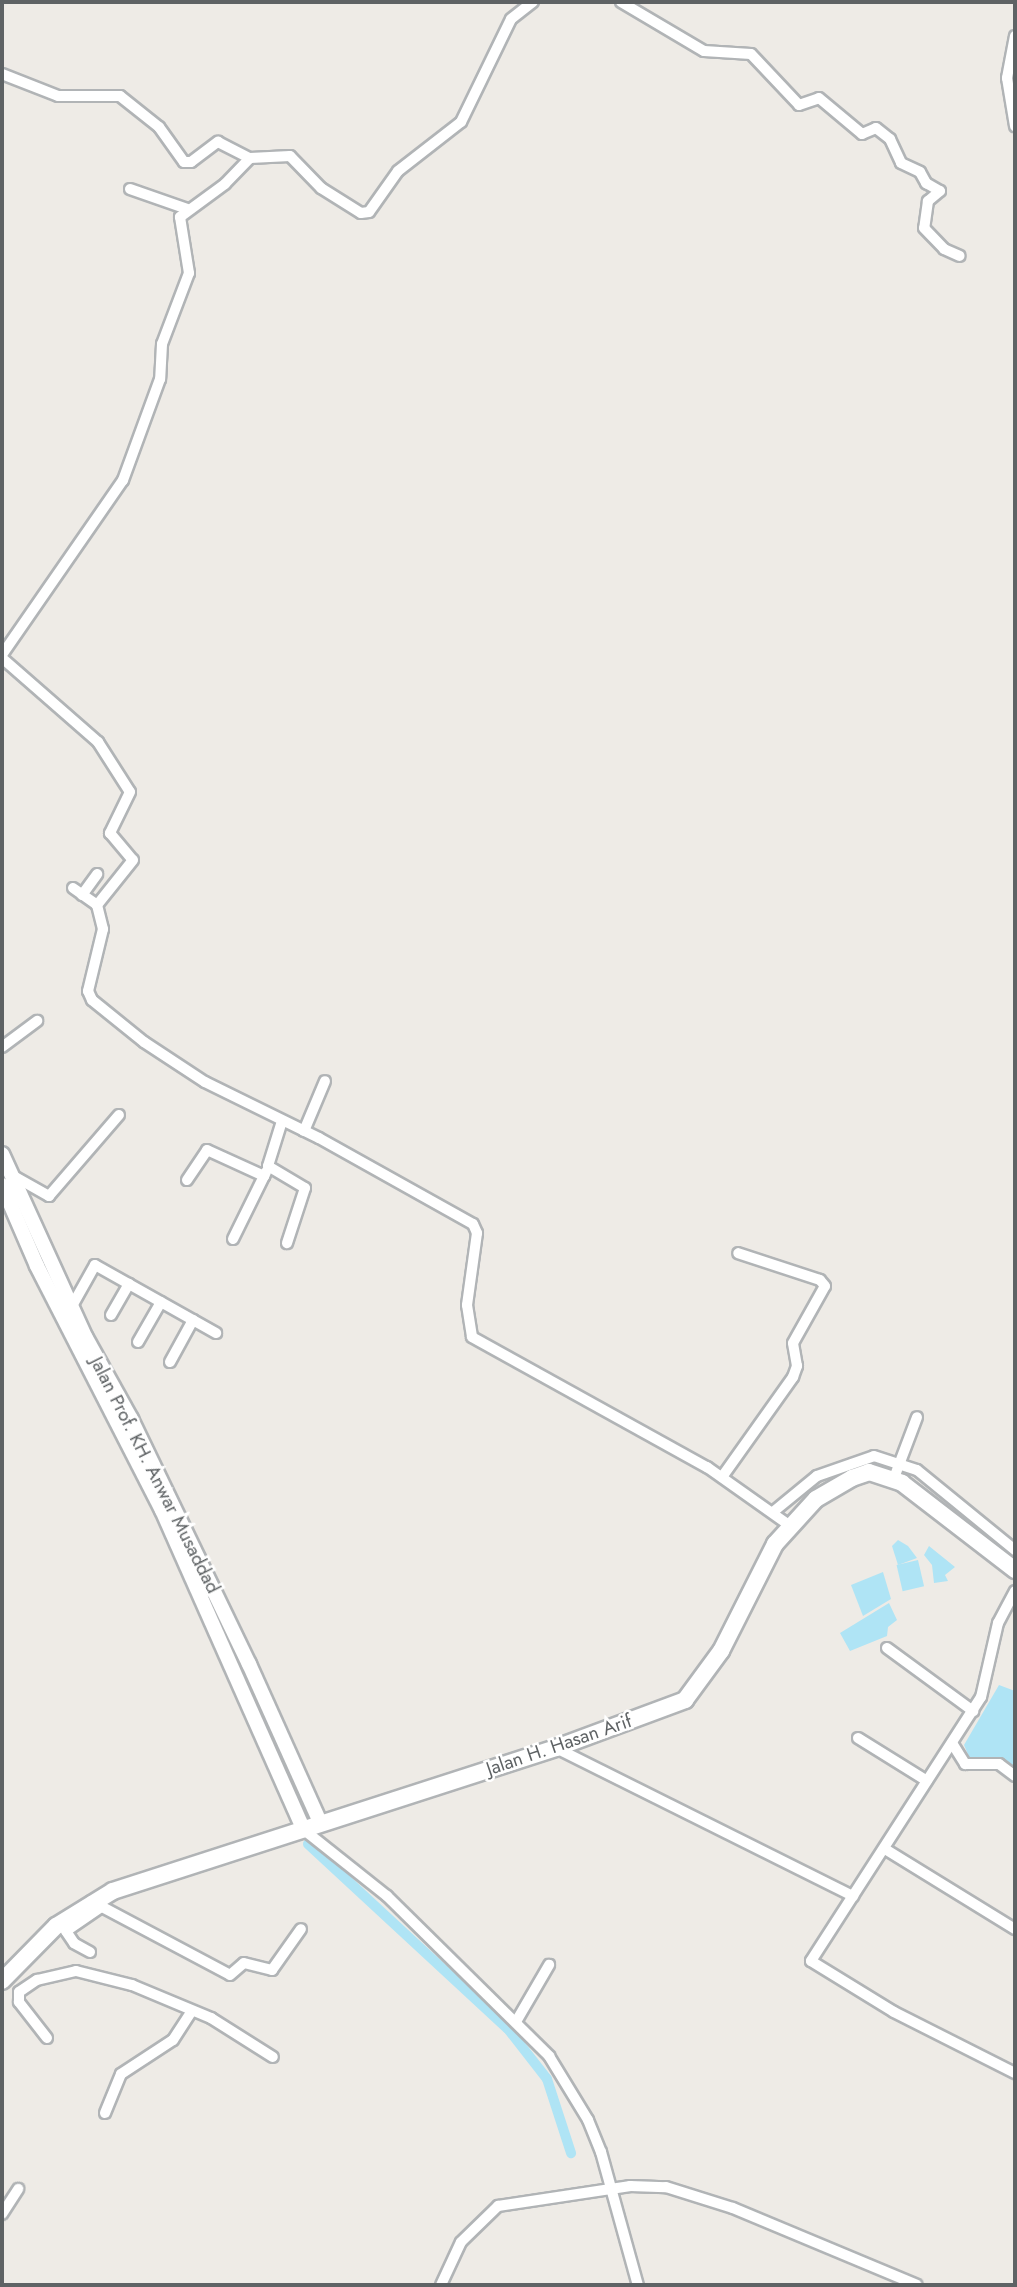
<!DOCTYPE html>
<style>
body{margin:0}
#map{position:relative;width:1017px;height:2287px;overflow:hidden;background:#eeebe6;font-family:Jost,sans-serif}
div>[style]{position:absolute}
.water>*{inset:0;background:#afe4f5;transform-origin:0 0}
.canal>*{height:10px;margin:-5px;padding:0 5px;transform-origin:5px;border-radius:5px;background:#afe4f5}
.roads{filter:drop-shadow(2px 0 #b1b4b6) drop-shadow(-2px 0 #b1b4b6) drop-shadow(0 2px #b1b4b6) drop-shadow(0 -2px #b1b4b6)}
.minor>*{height:10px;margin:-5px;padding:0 5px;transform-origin:5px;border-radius:5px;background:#fff}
.tertiary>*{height:14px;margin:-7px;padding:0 7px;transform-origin:7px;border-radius:7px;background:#fff}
.secondary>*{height:16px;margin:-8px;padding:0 8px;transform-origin:8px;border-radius:8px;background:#fff}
span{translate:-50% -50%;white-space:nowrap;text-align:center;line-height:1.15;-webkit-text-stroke:5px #fff;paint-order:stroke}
.street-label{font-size:19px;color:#5e6264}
.frame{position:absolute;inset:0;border:4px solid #5e6264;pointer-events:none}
</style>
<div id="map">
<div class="water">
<i style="clip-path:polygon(898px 1540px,908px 1546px,917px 1558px,898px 1565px,892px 1546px)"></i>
<i style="clip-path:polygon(929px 1546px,955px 1567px,945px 1575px,948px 1581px,934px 1583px,932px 1565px,924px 1555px)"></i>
<i style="left:918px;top:1560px;width:27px;height:22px;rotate:77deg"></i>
<i style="clip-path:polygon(883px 1572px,891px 1599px,863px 1616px,851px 1585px)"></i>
<i style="clip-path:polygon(889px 1603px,897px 1620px,888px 1627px,887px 1636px,850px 1651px,840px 1633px)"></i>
<i style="clip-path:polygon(999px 1685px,1015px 1691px,1015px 1767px,993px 1761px,972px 1764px,964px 1745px)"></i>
</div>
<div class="canal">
<i style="left:308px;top:1844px;width:272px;rotate:42.8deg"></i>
<i style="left:508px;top:2029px;width:63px;rotate:52deg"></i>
<i style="left:547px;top:2079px;width:78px;rotate:72deg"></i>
</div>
<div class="roads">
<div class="minor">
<i style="left:621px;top:2px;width:96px;rotate:30.6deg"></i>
<i style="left:704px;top:51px;width:47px;rotate:3.7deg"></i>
<i style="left:751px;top:54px;width:70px;rotate:46.7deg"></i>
<i style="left:799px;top:105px;width:21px;rotate:-19deg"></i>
<i style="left:819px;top:98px;width:56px;rotate:39.9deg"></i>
<i style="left:862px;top:134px;width:15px;rotate:-23deg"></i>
<i style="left:876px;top:128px;width:18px;rotate:38deg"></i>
<i style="left:890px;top:139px;width:26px;rotate:65deg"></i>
<i style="left:901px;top:163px;width:21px;rotate:25deg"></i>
<i style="left:920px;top:172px;width:13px;rotate:61deg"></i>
<i style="left:926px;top:183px;width:16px;rotate:30deg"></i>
<i style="left:940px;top:191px;width:16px;rotate:140deg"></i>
<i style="left:928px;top:201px;width:27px;rotate:98deg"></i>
<i style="left:924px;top:228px;width:29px;rotate:46deg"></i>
<i style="left:944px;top:249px;width:17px;rotate:24deg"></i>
<i style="left:1015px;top:36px;width:43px;rotate:100.8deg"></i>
<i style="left:1007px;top:78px;width:49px;rotate:80.5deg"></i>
<i style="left:2px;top:74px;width:60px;rotate:21.4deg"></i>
<i style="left:58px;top:96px;width:62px"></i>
<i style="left:120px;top:96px;width:50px;rotate:38.5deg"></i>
<i style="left:159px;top:127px;width:43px;rotate:54.5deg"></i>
<i style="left:184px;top:162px;width:7px"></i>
<i style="left:191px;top:162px;width:34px;rotate:-37deg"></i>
<i style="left:218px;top:142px;width:36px;rotate:27deg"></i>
<i style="left:250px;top:158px;width:36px;rotate:134deg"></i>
<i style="left:225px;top:184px;width:56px;rotate:143.7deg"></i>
<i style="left:180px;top:217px;width:57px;rotate:80.9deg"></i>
<i style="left:189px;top:273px;width:76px;rotate:110.8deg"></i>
<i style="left:162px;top:344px;width:35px;rotate:93deg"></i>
<i style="left:160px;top:379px;width:108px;rotate:110.1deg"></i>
<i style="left:123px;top:480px;width:213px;rotate:124.7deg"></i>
<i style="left:250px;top:158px;width:40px;rotate:-2.9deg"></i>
<i style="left:290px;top:156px;width:45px;rotate:45.9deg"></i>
<i style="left:321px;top:188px;width:47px;rotate:32deg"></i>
<i style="left:361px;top:213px;width:8px;rotate:-7deg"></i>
<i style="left:369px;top:212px;width:50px;rotate:-54.7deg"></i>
<i style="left:398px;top:171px;width:80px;rotate:-37.9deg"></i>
<i style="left:461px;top:122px;width:114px;rotate:-64.1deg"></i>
<i style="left:511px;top:19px;width:28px;rotate:-38deg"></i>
<i style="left:130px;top:189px;width:60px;rotate:19.3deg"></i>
<i style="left:2px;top:658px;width:128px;rotate:41.2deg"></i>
<i style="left:98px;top:742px;width:59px;rotate:57.4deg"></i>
<i style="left:130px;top:792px;width:46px;rotate:116deg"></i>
<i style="left:110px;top:833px;width:35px;rotate:50deg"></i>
<i style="left:133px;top:860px;width:58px;rotate:128.7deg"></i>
<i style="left:97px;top:905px;width:25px;rotate:76deg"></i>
<i style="left:103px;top:929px;width:64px;rotate:103.6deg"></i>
<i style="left:88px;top:991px;width:10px;rotate:66deg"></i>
<i style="left:92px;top:1000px;width:67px;rotate:38.9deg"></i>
<i style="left:144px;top:1042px;width:73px;rotate:33.3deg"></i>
<i style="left:205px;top:1082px;width:127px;rotate:26.2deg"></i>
<i style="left:319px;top:1138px;width:176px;rotate:29.2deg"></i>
<i style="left:473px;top:1224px;width:10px;rotate:66deg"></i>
<i style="left:477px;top:1233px;width:73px;rotate:97.9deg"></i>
<i style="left:467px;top:1305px;width:32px;rotate:81deg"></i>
<i style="left:472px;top:1337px;width:269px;rotate:29deg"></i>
<i style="left:707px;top:1467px;width:100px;rotate:35.3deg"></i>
<i style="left:73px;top:888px;width:29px;rotate:35deg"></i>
<i style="left:82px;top:895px;width:26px;rotate:-54deg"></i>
<i style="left:2px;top:1047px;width:44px;rotate:-36.6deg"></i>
<i style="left:282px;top:1121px;width:47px;rotate:107.3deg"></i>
<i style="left:268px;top:1166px;width:43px;rotate:30.7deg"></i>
<i style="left:305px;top:1188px;width:58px;rotate:108.1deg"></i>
<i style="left:304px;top:1131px;width:54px;rotate:-67.2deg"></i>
<i style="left:10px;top:1174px;width:45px;rotate:29.4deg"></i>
<i style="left:49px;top:1196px;width:107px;rotate:-49.2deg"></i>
<i style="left:187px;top:1180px;width:36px;rotate:-56deg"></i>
<i style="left:207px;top:1150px;width:63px;rotate:24.5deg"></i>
<i style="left:233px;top:1239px;width:75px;rotate:-63.8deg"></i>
<i style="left:72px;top:1306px;width:47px;rotate:-60.7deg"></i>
<i style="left:95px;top:1265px;width:139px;rotate:29.3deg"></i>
<i style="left:111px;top:1315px;width:36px;rotate:-60deg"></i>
<i style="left:138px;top:1342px;width:46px;rotate:-60.1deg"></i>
<i style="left:170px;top:1362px;width:48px;rotate:-61.3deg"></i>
<i style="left:722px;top:1477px;width:123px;rotate:-54.6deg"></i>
<i style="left:793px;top:1377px;width:12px;rotate:-70deg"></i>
<i style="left:797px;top:1366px;width:23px;rotate:-100deg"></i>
<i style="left:793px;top:1343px;width:65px;rotate:-60.7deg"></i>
<i style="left:825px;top:1286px;width:8px;rotate:-130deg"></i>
<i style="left:820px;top:1280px;width:86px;rotate:-161.8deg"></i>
<i style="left:894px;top:1478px;width:65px;rotate:-69.3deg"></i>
<i style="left:773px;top:1512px;width:57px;rotate:-39.3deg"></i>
<i style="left:817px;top:1476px;width:60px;rotate:-19.3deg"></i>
<i style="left:874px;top:1456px;width:45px;rotate:18deg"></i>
<i style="left:917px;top:1470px;width:127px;rotate:39.2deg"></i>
<i style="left:1015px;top:1591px;width:36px;rotate:118deg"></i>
<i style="left:998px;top:1623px;width:76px;rotate:102.9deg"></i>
<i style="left:981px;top:1697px;width:314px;rotate:122.8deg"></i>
<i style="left:811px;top:1961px;width:97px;rotate:31.6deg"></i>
<i style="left:894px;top:2012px;width:136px;rotate:26.8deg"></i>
<i style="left:887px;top:1648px;width:107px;rotate:36.2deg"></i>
<i style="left:858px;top:1738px;width:81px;rotate:31.9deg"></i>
<i style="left:952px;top:1743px;width:25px;rotate:58deg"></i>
<i style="left:965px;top:1764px;width:34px"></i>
<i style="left:999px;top:1764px;width:20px;rotate:37deg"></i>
<i style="left:556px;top:1748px;width:332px;rotate:26.5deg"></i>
<i style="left:304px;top:1830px;width:106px;rotate:38.5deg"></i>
<i style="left:387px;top:1896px;width:228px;rotate:44.6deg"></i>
<i style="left:549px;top:2056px;width:75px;rotate:58.6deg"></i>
<i style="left:588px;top:2120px;width:35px;rotate:68deg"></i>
<i style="left:601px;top:2152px;width:138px;rotate:74.5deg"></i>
<i style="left:885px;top:1849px;width:153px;rotate:31.6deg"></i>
<i style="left:91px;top:1901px;width:157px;rotate:28deg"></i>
<i style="left:230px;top:1975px;width:18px;rotate:-41deg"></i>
<i style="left:244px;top:1963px;width:29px;rotate:14deg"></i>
<i style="left:272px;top:1970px;width:50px;rotate:-54.7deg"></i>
<i style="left:90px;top:1952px;width:18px;rotate:-151deg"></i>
<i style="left:74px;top:1943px;width:14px;rotate:-124deg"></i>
<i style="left:66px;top:1931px;width:42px;rotate:-34.4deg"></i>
<i style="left:517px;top:2020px;width:64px;rotate:-59.8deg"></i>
<i style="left:47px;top:2038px;width:46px;rotate:-127.9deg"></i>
<i style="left:19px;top:2002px;width:10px;rotate:-90deg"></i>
<i style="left:19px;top:1992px;width:22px;rotate:-34deg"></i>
<i style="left:37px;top:1980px;width:40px;rotate:-13deg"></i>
<i style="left:76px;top:1971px;width:58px;rotate:14deg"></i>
<i style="left:132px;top:1985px;width:86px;rotate:22.7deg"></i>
<i style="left:211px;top:2018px;width:73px;rotate:32.2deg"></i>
<i style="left:105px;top:2113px;width:42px;rotate:-67.7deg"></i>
<i style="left:121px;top:2074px;width:62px;rotate:-33.2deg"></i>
<i style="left:173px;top:2040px;width:35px;rotate:-57deg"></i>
<i style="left:2px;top:2214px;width:30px;rotate:-57deg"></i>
<i style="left:441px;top:2285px;width:47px;rotate:-65.1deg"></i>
<i style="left:461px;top:2242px;width:52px;rotate:-44.2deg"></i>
<i style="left:498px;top:2206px;width:134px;rotate:-8.6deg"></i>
<i style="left:630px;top:2186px;width:36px;rotate:2deg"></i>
<i style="left:666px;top:2187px;width:70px;rotate:17.4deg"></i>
<i style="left:733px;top:2208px;width:199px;rotate:22.7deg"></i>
</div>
<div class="tertiary">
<i style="left:2px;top:1154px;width:202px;rotate:65.5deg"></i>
<i style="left:86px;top:1338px;width:93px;rotate:60.9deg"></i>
<i style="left:131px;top:1419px;width:272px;rotate:64.3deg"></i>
<i style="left:249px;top:1664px;width:175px;rotate:65.8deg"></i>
<i style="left:2px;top:1185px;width:88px;rotate:66.6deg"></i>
<i style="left:37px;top:1266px;width:274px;rotate:62.9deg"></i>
<i style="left:162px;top:1510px;width:350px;rotate:66.1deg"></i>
</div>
<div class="secondary">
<i style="left:2px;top:1981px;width:77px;rotate:-45.5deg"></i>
<i style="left:56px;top:1926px;width:67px;rotate:-31.6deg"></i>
<i style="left:113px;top:1891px;width:466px;rotate:-17.9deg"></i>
<i style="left:556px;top:1748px;width:138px;rotate:-20.4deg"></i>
<i style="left:685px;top:1700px;width:61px;rotate:-53.7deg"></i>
<i style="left:721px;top:1651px;width:120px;rotate:-63.2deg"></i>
<i style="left:775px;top:1544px;width:61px;rotate:-47.7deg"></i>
<i style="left:816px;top:1499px;width:42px;rotate:-30.3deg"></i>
<i style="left:852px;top:1478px;width:18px;rotate:-19deg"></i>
<i style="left:869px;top:1472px;width:35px;rotate:18deg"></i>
<i style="left:902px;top:1483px;width:143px;rotate:37.6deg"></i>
</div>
</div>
<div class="street-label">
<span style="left:155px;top:1475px;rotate:63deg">Jalan Prof. KH. Anwar Musaddad</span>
<span style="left:559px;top:1745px;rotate:-19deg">Jalan H. Hasan Arif</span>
</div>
<div class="frame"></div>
</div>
